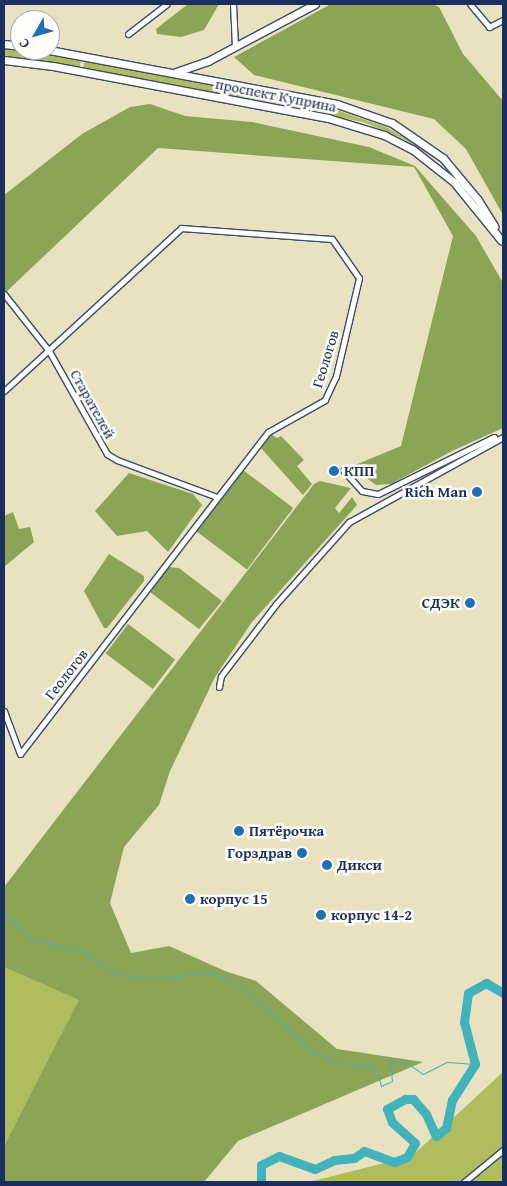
<!DOCTYPE html>
<meta charset="utf-8">
<style>
body{margin:0}
#map{position:relative;width:507px;height:1186px;overflow:hidden;background:#e9e2c0;font-family:"Gentium Book Plus",serif}
div>[style]{position:absolute}
.green>*{inset:0;background:#afbd5f;transform-origin:0 0}
.forest>*{inset:0;background:#8ba456;transform-origin:0 0}
.stream>*{height:1px;margin:-0.5px;padding:0 0.5px;transform-origin:0.5px;border-radius:0.5px;background:#42b2bb}
.river>*{height:9px;margin:-4.5px;padding:0 4.5px;transform-origin:4.5px;border-radius:4.5px;background:#42b2bb}
.roads{filter:drop-shadow(1px 0 #3a4a6d) drop-shadow(-1px 0 #3a4a6d) drop-shadow(0 1px #3a4a6d) drop-shadow(0 -1px #3a4a6d)}
.street>*{height:5px;margin:-2.5px;padding:0 2.5px;transform-origin:2.5px;border-radius:2.5px;background:#fff}
.secondary>*{height:7px;margin:-3.5px;padding:0 3.5px;transform-origin:3.5px;border-radius:3.5px;background:#fff}
.dots>*{width:14px;height:14px;translate:-50% -50%;box-sizing:border-box;border:2px solid #fdfcf7;border-radius:50%}
span{translate:-50% -50%;white-space:nowrap;text-align:center;line-height:1.15;-webkit-text-stroke:5px #fdfcf7;paint-order:stroke}
.street-label{font-size:15px;color:#1b2f5e}
.poi-label{font-size:15px;color:#1b2f5e;font-weight:700}
.left{translate:0 -50%;text-align:left}
.right{translate:-100% -50%;text-align:right}
.frame{position:absolute;inset:0;border:5px solid #1b2f5e;pointer-events:none}
.north{position:absolute;left:10px;top:10px;width:50px;height:50px;box-sizing:border-box;background:#fdfcf7;border:1px solid #a3aaba;border-radius:50%;rotate:232deg;font-size:14px;font-weight:700;line-height:20px;text-align:center;color:#1b2f5e}
.north::after{content:'';display:block;margin:auto;width:18px;height:22px;background:#1f6fb2;clip-path:polygon(50% 0,100% 100%,50% 72%,0 100%)}
</style>
<div id="map">
<div class="green">
<i style="left:4px;top:47px;width:78px;height:10px;rotate:9deg"></i>
<i style="clip-path:polygon(85px 61px,334px 109px,386px 127px,421px 147px,437px 160px,402px 138px,363px 122px,83px 68px)"></i>
<i style="clip-path:polygon(4px 967px,80px 1000px,4px 1146px)"></i>
<i style="clip-path:polygon(503px 1072px,503px 1182px,309px 1182px,412px 1156px)"></i>
</div>
<div class="forest">
<i style="clip-path:polygon(188px 4px,219px 4px,204px 30px,181px 37px,157px 34px,156px 29px)"></i>
<i style="clip-path:polygon(331px 4px,432px 4px,439px 7px,463px 54px,503px 101px,503px 215px,466px 149px,434px 119px,254px 75px,234px 57px)"></i>
<i style="clip-path:polygon(150px 104px,185px 116px,252px 122px,369px 147px,415px 166px,476px 236px,503px 283px,503px 428px,452px 451px,391px 484px,376px 485px,352px 467px,320px 481px,351px 488px,335px 508px,339px 513px,352px 497px,357px 505px,252px 622px,215px 677px,170px 771px,159px 805px,124px 847px,110px 903px,131px 953px,169px 946px,225px 971px,256px 981px,337px 1049px,423px 1062px,238px 1141px,204px 1182px,4px 1182px,4px 1146px,79px 1000px,4px 967px,4px 887px,314px 484px,343px 470px,401px 446px,453px 236px,414px 167px,158px 148px,4px 294px,4px 195px,82px 134px,130px 107px)"></i>
<i style="clip-path:polygon(271px 434px,277px 438px,281px 436px,304px 460px,297px 466px,312px 484px,303px 495px,260px 447px)"></i>
<i style="left:243px;top:470px;width:63px;height:77px;rotate:37deg"></i>
<i style="clip-path:polygon(129px 473px,193px 494px,202px 505px,168px 552px,147px 531px,117px 536px,95px 511px)"></i>
<i style="clip-path:polygon(13px 512px,19px 529px,30px 527px,34px 542px,4px 567px,4px 516px)"></i>
<i style="clip-path:polygon(109px 554px,144px 576px,144px 581px,107px 628px,104px 628px,84px 591px)"></i>
<i style="clip-path:polygon(169px 567px,179px 568px,222px 601px,199px 629px,150px 592px)"></i>
<i style="left:128px;top:624px;width:59px;height:37px;rotate:37deg"></i>
</div>
<div class="stream">
<i style="left:4px;top:914px;width:37px;rotate:43deg"></i>
<i style="left:31px;top:939px;width:55px;rotate:13.8deg"></i>
<i style="left:84px;top:952px;width:36px;rotate:36deg"></i>
<i style="left:113px;top:973px;width:36px;rotate:9deg"></i>
<i style="left:149px;top:979px;width:63px;rotate:-6.3deg"></i>
<i style="left:212px;top:972px;width:35px;rotate:27deg"></i>
<i style="left:243px;top:988px;width:96px;rotate:42deg"></i>
<i style="left:314px;top:1052px;width:27px;rotate:24deg"></i>
<i style="left:339px;top:1063px;width:32px;rotate:4deg"></i>
<i style="left:371px;top:1065px;width:9px;rotate:49deg"></i>
<i style="left:377px;top:1072px;width:15px;rotate:74deg"></i>
<i style="left:381px;top:1086px;width:12px;rotate:-24deg"></i>
<i style="left:392px;top:1081px;width:20px;rotate:-96deg"></i>
<i style="left:390px;top:1061px;width:17px;rotate:7deg"></i>
<i style="left:407px;top:1063px;width:19px;rotate:35deg"></i>
<i style="left:423px;top:1074px;width:27px;rotate:-27deg"></i>
<i style="left:447px;top:1062px;width:28px;rotate:4deg"></i>
</div>
<div class="river">
<i style="left:261px;top:1182px;width:17px;rotate:-90deg"></i>
<i style="left:261px;top:1165px;width:20px;rotate:-27deg"></i>
<i style="left:279px;top:1156px;width:38px;rotate:20deg"></i>
<i style="left:315px;top:1169px;width:21px;rotate:-25deg"></i>
<i style="left:334px;top:1160px;width:20px;rotate:-6deg"></i>
<i style="left:354px;top:1158px;width:12px;rotate:-35deg"></i>
<i style="left:364px;top:1151px;width:32px;rotate:20deg"></i>
<i style="left:394px;top:1162px;width:14px;rotate:-21deg"></i>
<i style="left:407px;top:1157px;width:16px;rotate:-60deg"></i>
<i style="left:415px;top:1143px;width:31px;rotate:-138deg"></i>
<i style="left:392px;top:1122px;width:14px;rotate:-111deg"></i>
<i style="left:387px;top:1109px;width:21px;rotate:-29deg"></i>
<i style="left:405px;top:1099px;width:8px"></i>
<i style="left:413px;top:1099px;width:20px;rotate:49deg"></i>
<i style="left:426px;top:1114px;width:24px;rotate:66deg"></i>
<i style="left:436px;top:1136px;width:13px;rotate:-39deg"></i>
<i style="left:446px;top:1128px;width:29px;rotate:-78deg"></i>
<i style="left:452px;top:1100px;width:43px;rotate:-57.4deg"></i>
<i style="left:475px;top:1064px;width:43px;rotate:-104.7deg"></i>
<i style="left:464px;top:1022px;width:29px;rotate:-82deg"></i>
<i style="left:468px;top:993px;width:21px;rotate:-29deg"></i>
<i style="left:486px;top:983px;width:20px;rotate:30deg"></i>
</div>
<div class="roads">
<div class="street">
<i style="left:233px;top:4px;width:42px;rotate:87.3deg"></i>
<i style="left:470px;top:4px;width:30px;rotate:50deg"></i>
<i style="left:489px;top:27px;width:16px;rotate:-27deg"></i>
<i style="left:128px;top:34px;width:49px;rotate:-37.6deg"></i>
<i style="left:4px;top:294px;width:73px;rotate:51.7deg"></i>
<i style="left:49px;top:351px;width:118px;rotate:60.6deg"></i>
<i style="left:107px;top:454px;width:12px;rotate:31deg"></i>
<i style="left:117px;top:460px;width:107px;rotate:20.3deg"></i>
<i style="left:4px;top:391px;width:241px;rotate:-42.6deg"></i>
<i style="left:181px;top:228px;width:151px;rotate:4.2deg"></i>
<i style="left:332px;top:239px;width:47px;rotate:55.3deg"></i>
<i style="left:359px;top:278px;width:101px;rotate:103.2deg"></i>
<i style="left:336px;top:376px;width:26px;rotate:115deg"></i>
<i style="left:325px;top:400px;width:65px;rotate:150.7deg"></i>
<i style="left:268px;top:432px;width:406px;rotate:127.6deg"></i>
<i style="left:20px;top:754px;width:46px;rotate:-110.4deg"></i>
<i style="left:343px;top:470px;width:28px;rotate:48deg"></i>
<i style="left:362px;top:491px;width:16px;rotate:11deg"></i>
<i style="left:378px;top:494px;width:129px;rotate:-26.2deg"></i>
<i style="left:494px;top:437px;width:4px;rotate:63deg"></i>
<i style="left:219px;top:687px;width:11px;rotate:-80deg"></i>
<i style="left:221px;top:676px;width:91px;rotate:-52.6deg"></i>
<i style="left:276px;top:604px;width:110px;rotate:-48.3deg"></i>
<i style="left:349px;top:522px;width:176px;rotate:-28.9deg"></i>
<i style="left:464px;top:1182px;width:50px;rotate:-39.4deg"></i>
</div>
<div class="secondary">
<i style="left:4px;top:44px;width:16px;rotate:7deg"></i>
<i style="left:49px;top:50px;width:293px;rotate:10.6deg"></i>
<i style="left:337px;top:104px;width:58px;rotate:19.1deg"></i>
<i style="left:392px;top:123px;width:62px;rotate:34.5deg"></i>
<i style="left:443px;top:158px;width:55px;rotate:50.2deg"></i>
<i style="left:478px;top:200px;width:31px;rotate:58deg"></i>
<i style="left:4px;top:60px;width:49px;rotate:7deg"></i>
<i style="left:53px;top:66px;width:280px;rotate:10.7deg"></i>
<i style="left:328px;top:118px;width:59px;rotate:16.9deg"></i>
<i style="left:384px;top:135px;width:31px;rotate:27deg"></i>
<i style="left:412px;top:149px;width:53px;rotate:38.2deg"></i>
<i style="left:454px;top:182px;width:75px;rotate:51deg"></i>
<i style="left:176px;top:72px;width:34px;rotate:-19deg"></i>
<i style="left:208px;top:61px;width:121px;rotate:-28deg"></i>
</div>
</div>
<div class="dots">
<i style="left:334px;top:471px;background:#1f6fb2"></i>
<i style="left:477px;top:492px;background:#1f6fb2"></i>
<i style="left:470px;top:603px;background:#1f6fb2"></i>
<i style="left:239px;top:831px;background:#1f6fb2"></i>
<i style="left:302px;top:853px;background:#1f6fb2"></i>
<i style="left:327px;top:865px;background:#1f6fb2"></i>
<i style="left:190px;top:899px;background:#1f6fb2"></i>
<i style="left:321px;top:915px;background:#1f6fb2"></i>
</div>
<div class="street-label">
<span style="left:276px;top:95px;rotate:11deg">проспект Куприна</span>
<span style="left:325px;top:359px;rotate:-73deg">Геологов</span>
<span style="left:93px;top:404px;rotate:61deg">Старателей</span>
<span style="left:66px;top:674px;rotate:-52deg">Геологов</span>
</div>
<div class="poi-label">
<span class="left" style="left:344px;top:471px">КПП</span>
<span class="right" style="left:467px;top:492px">Rich Man</span>
<span class="right" style="left:460px;top:603px">СДЭК</span>
<span class="left" style="left:249px;top:831px">Пятёрочка</span>
<span class="right" style="left:292px;top:853px">Горздрав</span>
<span class="left" style="left:337px;top:865px">Дикси</span>
<span class="left" style="left:200px;top:899px">корпус 15</span>
<span class="left" style="left:331px;top:915px">корпус 14-2</span>
</div>
<div class="frame"></div>
<div class="north">С</div>
</div>
